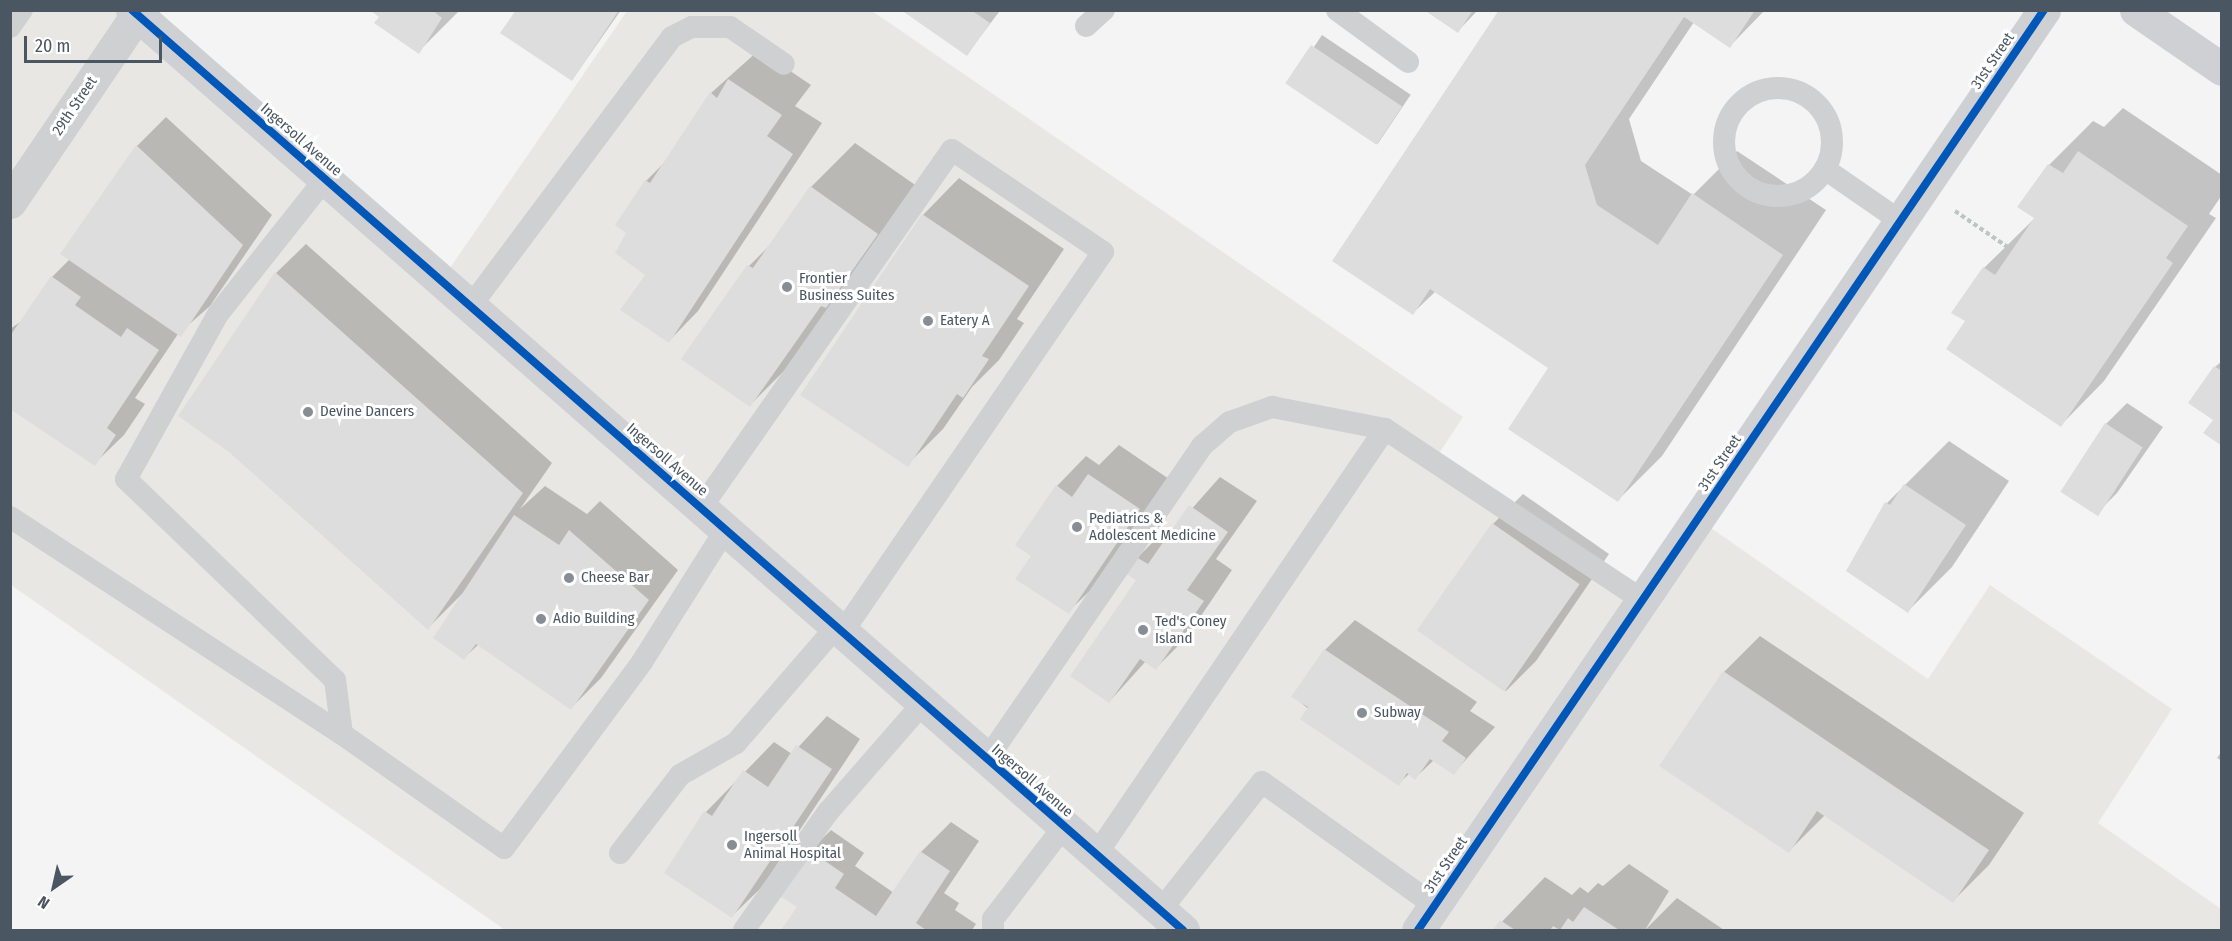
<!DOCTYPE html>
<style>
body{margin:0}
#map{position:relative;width:2232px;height:941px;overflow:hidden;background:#f4f4f4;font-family:"Fira Sans Condensed",sans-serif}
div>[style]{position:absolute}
.commercial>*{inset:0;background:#e8e7e3}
.shadow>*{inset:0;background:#0003;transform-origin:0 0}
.building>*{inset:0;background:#ddddde;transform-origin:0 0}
.path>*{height:4px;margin-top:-2px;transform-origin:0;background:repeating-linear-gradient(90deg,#bcc7c4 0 4.5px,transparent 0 7.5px)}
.lane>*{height:22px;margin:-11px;padding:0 11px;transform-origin:11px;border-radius:11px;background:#ced0d2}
.lane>.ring{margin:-11px;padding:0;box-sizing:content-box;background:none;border:22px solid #ced0d2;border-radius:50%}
.street>*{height:33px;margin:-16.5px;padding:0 16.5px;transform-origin:16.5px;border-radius:16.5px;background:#ced0d2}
.secondary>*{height:33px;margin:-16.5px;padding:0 16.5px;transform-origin:16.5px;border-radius:16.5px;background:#ced0d4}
.cycleway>*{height:8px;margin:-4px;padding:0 4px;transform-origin:4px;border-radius:4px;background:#0057b8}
.dots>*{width:16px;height:16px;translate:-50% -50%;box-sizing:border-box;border:3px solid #fff;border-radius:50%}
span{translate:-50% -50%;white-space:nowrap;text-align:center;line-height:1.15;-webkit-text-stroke:6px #fff;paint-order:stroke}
.street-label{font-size:15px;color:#4a5661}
.poi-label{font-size:15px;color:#4a5661}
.left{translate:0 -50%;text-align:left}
.frame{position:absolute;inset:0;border:12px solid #4a5661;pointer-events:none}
.north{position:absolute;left:24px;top:857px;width:60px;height:60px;-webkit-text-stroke:4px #fff;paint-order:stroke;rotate:214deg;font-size:16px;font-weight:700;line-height:24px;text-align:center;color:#4a5661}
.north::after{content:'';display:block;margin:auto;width:21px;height:27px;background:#4a5661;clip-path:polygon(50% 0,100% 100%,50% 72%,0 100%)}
.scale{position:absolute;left:24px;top:36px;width:138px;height:27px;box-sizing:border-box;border:3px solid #4a5661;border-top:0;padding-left:8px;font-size:18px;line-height:21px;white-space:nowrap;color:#4a5661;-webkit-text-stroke:4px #fff;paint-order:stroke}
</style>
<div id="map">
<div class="commercial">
<i style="clip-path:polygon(11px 11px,140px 11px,441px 281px,627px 11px,872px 11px,1463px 417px,1436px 458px,1642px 600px,1698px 519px,1928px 679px,1990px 585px,2172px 709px,2098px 823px,2221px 909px,2221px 930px,505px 930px,11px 585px)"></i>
</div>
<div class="shadow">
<i style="clip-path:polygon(372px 10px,460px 10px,418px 52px)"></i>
<i style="clip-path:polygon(518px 10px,621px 10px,572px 80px)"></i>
<i style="clip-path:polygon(904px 10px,997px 10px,999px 12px,967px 54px)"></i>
<i style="clip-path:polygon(1426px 10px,1478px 10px,1458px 31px)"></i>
<i style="clip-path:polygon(1501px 10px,1765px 10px,1730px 46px,1694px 22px,1629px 119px,1641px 161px,1693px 195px,1737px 151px,1826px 210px,1662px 456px,1618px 500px,1551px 367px,1436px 291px,1413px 313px)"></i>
<i style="left:1322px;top:35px;width:107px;height:59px;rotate:34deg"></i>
<i style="clip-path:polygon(759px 50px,811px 85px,795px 106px,822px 123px,698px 311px,669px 341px,647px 275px,628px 233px,617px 225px,646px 181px,668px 159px,711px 93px)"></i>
<i style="clip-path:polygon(2123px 108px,2222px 175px,2222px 195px,2209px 214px,2216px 218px,2104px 381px,2061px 425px,1967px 321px,1984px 268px,2036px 217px,2049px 165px,2093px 121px,2104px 127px)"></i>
<i style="clip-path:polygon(166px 117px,272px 215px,210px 306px,178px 334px,135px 398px,145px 404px,124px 435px,94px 464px,10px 408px,10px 329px,23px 320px,52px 277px,70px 259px,137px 146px)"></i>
<i style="clip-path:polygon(855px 143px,921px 189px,794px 361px,750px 405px,749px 266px,773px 242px,811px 187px)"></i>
<i style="clip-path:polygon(959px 178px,1064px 249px,1017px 319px,1024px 323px,999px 360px,972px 387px,943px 429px,907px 465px,802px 394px,923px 215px)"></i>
<i style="clip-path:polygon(306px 244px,552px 463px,520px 509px,545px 486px,587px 514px,600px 501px,678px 570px,601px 678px,571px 708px,479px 644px,464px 658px,462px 594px,428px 628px,276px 273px)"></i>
<i style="clip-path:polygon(2222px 361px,2222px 444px,2215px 420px,2215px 367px)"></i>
<i style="clip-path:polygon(2127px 403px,2163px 427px,2117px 493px,2096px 514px,2106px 424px)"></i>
<i style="clip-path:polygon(1949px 441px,2009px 481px,1952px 567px,1908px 611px,1887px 503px)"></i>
<i style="clip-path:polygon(1119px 445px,1169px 479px,1098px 583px,1068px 612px,1033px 555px,1057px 486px,1086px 456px,1099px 465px)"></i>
<i style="clip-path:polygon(1220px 477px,1257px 501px,1216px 559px,1232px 570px,1186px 638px,1156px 668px,1146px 661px,1109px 702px,1138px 580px,1137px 558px,1167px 528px,1172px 531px)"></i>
<i style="clip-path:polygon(1523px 494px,1609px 554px,1536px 661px,1506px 691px,1420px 631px,1493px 524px)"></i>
<i style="clip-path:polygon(1355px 620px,1477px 702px,1470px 711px,1495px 727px,1454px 773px,1434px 760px,1415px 778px,1409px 774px,1398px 784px,1293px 696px,1325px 650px)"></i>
<i style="clip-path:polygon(1760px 636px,2024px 813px,1989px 865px,1953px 901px,1825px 815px,1788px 852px,1724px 672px)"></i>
<i style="clip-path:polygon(827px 716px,860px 739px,762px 887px,732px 916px,706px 812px,774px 742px,792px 754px)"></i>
<i style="clip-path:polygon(2222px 751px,2222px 761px,2217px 758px)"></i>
<i style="clip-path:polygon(951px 822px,979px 841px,944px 893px,959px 903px,955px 910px,976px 924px,972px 930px,783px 930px,799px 906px,810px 851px,831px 830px,864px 853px,855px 866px,894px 893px,921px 852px)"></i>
<i style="clip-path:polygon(1629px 864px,1669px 891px,1645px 930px,1677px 898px,1724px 930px,1494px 930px,1545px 877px,1572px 895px,1580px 887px,1588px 893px,1598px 883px,1603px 886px)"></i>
</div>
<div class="building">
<i style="clip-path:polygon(370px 10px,432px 10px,442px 18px,419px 54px,374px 23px,379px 17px)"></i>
<i style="clip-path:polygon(516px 10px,619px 10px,572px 81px,500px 33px)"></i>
<i style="clip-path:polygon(901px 10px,971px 10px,990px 23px,967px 56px)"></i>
<i style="clip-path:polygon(1424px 10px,1473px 10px,1458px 33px)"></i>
<i style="clip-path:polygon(1499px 10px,1755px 10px,1730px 48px,1684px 17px,1585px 165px,1597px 205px,1658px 245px,1692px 193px,1783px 255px,1618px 502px,1508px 429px,1548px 368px,1430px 289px,1413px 315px,1332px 261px)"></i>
<i style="left:1311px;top:45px;width:110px;height:46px;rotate:34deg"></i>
<i style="clip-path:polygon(728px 79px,782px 115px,767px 136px,793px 154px,669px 343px,620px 310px,645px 275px,615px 253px,626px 233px,615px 225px,645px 180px,650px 183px,710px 92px,717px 98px)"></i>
<i style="clip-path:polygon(136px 145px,243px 245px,181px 337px,60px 254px)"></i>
<i style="clip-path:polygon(2078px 151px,2188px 226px,2166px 258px,2173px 263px,2061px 427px,1946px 349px,1965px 321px,1951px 313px,1983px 267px,1995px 275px,2034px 218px,2017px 207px,2048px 164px,2063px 173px)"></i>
<i style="clip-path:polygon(810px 186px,878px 234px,826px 308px,821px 306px,750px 407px,681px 359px,747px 265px,753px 268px)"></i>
<i style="clip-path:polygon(922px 214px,1029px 286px,982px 356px,989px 359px,963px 398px,957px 394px,908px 467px,800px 395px)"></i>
<i style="clip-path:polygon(275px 272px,523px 493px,428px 630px,229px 452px,178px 416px)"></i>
<i style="clip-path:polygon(51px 276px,81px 297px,75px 305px,121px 337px,127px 328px,159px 350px,107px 428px,116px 435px,95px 466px,10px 409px,10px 336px)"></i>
<i style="clip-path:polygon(2214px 366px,2222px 371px,2222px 446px,2203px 433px,2213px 420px,2188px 403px)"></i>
<i style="left:2105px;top:423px;width:45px;height:82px;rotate:33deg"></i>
<i style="clip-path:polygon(1088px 474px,1140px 509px,1069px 614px,1015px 579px,1031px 556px,1015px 545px,1056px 485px,1072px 497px)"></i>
<i style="clip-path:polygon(1904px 484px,1966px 525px,1908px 613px,1846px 571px,1885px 502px,1890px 505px)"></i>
<i style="clip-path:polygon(1189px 505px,1228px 532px,1187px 590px,1204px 601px,1156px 670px,1140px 659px,1109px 703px,1070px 676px,1136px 580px,1125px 573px,1136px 557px,1148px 564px)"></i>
<i style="clip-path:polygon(514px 515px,559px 545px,569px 530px,649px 600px,571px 710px,476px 644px,464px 660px,433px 638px)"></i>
<i style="left:1492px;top:523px;width:107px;height:131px;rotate:35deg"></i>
<i style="clip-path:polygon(1324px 649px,1449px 732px,1442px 741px,1466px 758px,1454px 775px,1430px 759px,1415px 780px,1407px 773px,1399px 786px,1300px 719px,1308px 707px,1291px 697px)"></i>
<i style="clip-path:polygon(1723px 671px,1989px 850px,1953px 903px,1817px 811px,1789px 853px,1659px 766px)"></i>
<i style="clip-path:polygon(796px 745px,832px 769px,732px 918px,664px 873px,704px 811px,712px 816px,743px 770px,768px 787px)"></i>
<i style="clip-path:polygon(809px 850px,844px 874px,835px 888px,876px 916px,920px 851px,950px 871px,916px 923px,926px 930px,781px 930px,797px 907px,778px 895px)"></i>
<i style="clip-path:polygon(1584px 907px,1619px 930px,1550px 930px,1553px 926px,1560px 930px,1568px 918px,1573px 922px)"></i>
<i style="clip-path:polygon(1500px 920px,1515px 930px,1493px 930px)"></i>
</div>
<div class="path">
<i style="left:1955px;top:211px;width:69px;rotate:34.4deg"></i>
</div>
<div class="lane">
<i style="left:1337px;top:10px;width:88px;rotate:36.2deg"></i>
<i style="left:1086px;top:26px;width:24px;rotate:-42deg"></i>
<i style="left:10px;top:27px;width:21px;rotate:-55deg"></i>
<i class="ring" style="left:1724px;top:88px;width:86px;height:86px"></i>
<i style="left:1825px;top:169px;width:91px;rotate:34.7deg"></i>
<i style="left:325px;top:179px;width:172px;rotate:128.4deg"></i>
<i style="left:218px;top:314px;width:189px;rotate:119.1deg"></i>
<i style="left:126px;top:479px;width:290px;rotate:43.9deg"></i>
<i style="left:335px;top:680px;width:54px;rotate:82.6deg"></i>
<i style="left:342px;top:734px;width:198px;rotate:35.1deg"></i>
<i style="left:504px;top:848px;width:232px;rotate:-53.4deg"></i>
<i style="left:642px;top:662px;width:156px;rotate:-57.8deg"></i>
<i style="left:470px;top:307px;width:337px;rotate:-53.2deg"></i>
<i style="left:672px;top:37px;width:22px;rotate:-27deg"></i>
<i style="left:692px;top:27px;width:38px"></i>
<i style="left:730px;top:27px;width:65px;rotate:34.4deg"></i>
<i style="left:701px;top:508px;width:437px;rotate:-55deg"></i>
<i style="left:952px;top:150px;width:182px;rotate:34deg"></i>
<i style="left:1103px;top:252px;width:460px;rotate:124.4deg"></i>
<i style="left:10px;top:517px;width:397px;rotate:33.2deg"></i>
<i style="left:987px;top:759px;width:380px;rotate:-55.5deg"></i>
<i style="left:1202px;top:446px;width:37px;rotate:-41deg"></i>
<i style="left:1230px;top:422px;width:45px;rotate:-19.7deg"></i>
<i style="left:1272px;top:407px;width:115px;rotate:11deg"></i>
<i style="left:1385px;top:429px;width:309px;rotate:33.6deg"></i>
<i style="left:620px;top:853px;width:98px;rotate:-52.4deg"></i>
<i style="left:680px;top:775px;width:64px;rotate:-29.7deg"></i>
<i style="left:736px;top:743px;width:153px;rotate:-49.2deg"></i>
<i style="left:1096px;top:855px;width:515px;rotate:-55.85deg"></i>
<i style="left:1160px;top:911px;width:164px;rotate:-51.7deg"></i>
<i style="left:1262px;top:782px;width:213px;rotate:35.6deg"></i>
<i style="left:744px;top:930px;width:145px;rotate:-54.6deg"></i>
<i style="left:828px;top:812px;width:145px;rotate:-48.9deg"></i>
<i style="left:993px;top:930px;width:11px;rotate:-90deg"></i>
<i style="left:993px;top:919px;width:117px;rotate:-52.6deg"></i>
</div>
<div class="street">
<i style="left:10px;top:202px;width:232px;rotate:-55.9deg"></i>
</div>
<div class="secondary">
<i style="left:132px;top:10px;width:1397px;rotate:41.2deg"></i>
<i style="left:2136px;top:10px;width:104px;rotate:34.5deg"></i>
<i style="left:1418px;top:930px;width:1113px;rotate:-55.77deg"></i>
</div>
<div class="cycleway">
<i style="left:132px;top:10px;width:1397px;rotate:41.2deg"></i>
<i style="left:1418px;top:930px;width:1113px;rotate:-55.77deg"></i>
</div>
<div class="dots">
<i style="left:787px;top:287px;background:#868d94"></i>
<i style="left:928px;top:321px;background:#868d94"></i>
<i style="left:308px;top:412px;background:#868d94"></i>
<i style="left:1077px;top:527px;background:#868d94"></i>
<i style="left:569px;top:578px;background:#868d94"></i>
<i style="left:541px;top:619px;background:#868d94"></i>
<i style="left:1143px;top:630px;background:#868d94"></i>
<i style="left:1362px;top:713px;background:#868d94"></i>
<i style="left:732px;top:845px;background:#868d94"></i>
</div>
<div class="street-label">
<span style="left:1993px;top:61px;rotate:-56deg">31st Street</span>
<span style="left:75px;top:106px;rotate:-56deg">29th Street</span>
<span style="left:301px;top:140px;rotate:41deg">Ingersoll Avenue</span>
<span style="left:667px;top:460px;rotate:41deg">Ingersoll Avenue</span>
<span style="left:1720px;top:463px;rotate:-56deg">31st Street</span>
<span style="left:1032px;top:781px;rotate:41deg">Ingersoll Avenue</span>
<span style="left:1446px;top:865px;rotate:-56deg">31st Street</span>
</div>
<div class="poi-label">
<span class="left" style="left:799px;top:287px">Frontier<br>Business Suites</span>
<span class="left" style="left:940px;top:321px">Eatery A</span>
<span class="left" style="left:320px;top:412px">Devine Dancers</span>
<span class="left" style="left:1089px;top:527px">Pediatrics &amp;<br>Adolescent Medicine</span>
<span class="left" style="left:581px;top:578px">Cheese Bar</span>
<span class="left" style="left:553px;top:619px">Adio Building</span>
<span class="left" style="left:1155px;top:630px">Ted's Coney<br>Island</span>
<span class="left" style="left:1374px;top:713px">Subway</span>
<span class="left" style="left:744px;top:845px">Ingersoll<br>Animal Hospital</span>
</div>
<div class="frame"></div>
<div class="north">N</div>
<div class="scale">20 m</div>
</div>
